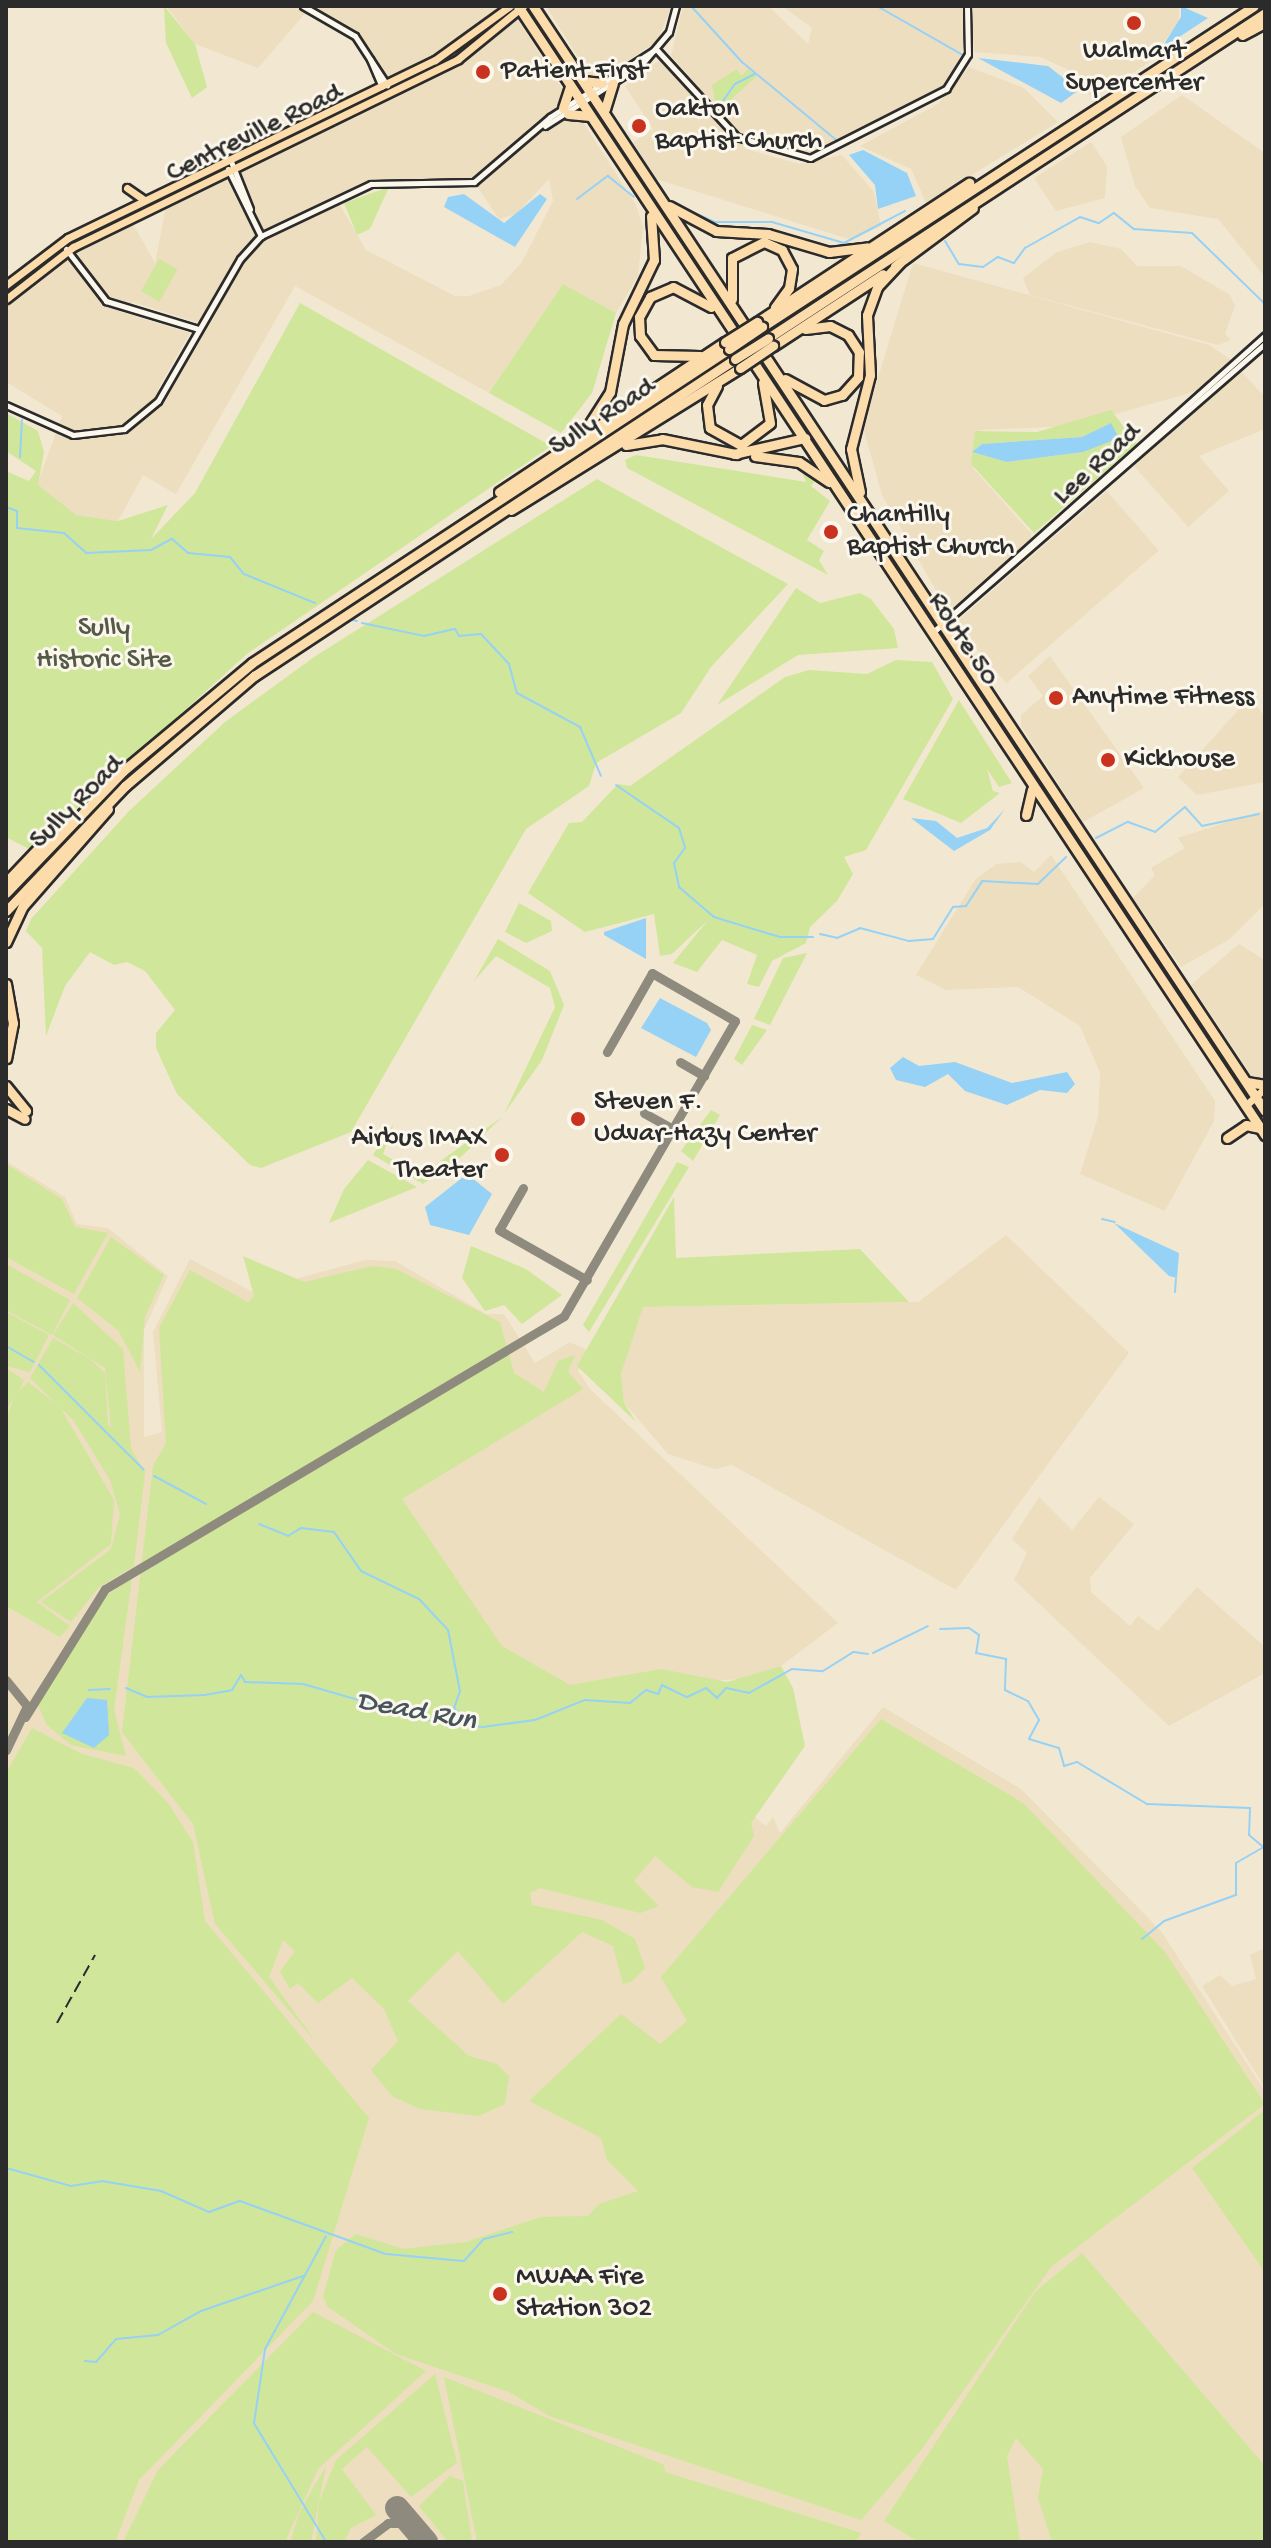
<!DOCTYPE html>
<style>
body{margin:0}
#map{position:relative;width:1271px;height:2548px;overflow:hidden;background:#f2e8d2;font-family:"Gochi Hand",sans-serif}
div>[style]{position:absolute}
.built>*{inset:0;background:#ecdebf;transform-origin:0 0}
.green>*{inset:0;background:#d0e69b;transform-origin:0 0}
.water>*{inset:0;background:#96d1f6}
.stream>*{height:2px;margin:-1px;padding:0 1px;transform-origin:1px;border-radius:1px;background:#96d1f6}
.taxiway>*{height:9px;margin:-4.5px;padding:0 4.5px;transform-origin:4.5px;border-radius:4.5px;background:#8e8a7e}
.runway>*{height:24px;margin:-12px;padding:0 12px;transform-origin:12px;border-radius:12px;background:#8e8a7e}
.roads{filter:drop-shadow(2px 0 #2b2b2b) drop-shadow(-2px 0 #2b2b2b) drop-shadow(0 2px #2b2b2b) drop-shadow(0 -2px #2b2b2b)}
.minor>*{height:5px;margin:-2.5px;padding:0 2.5px;transform-origin:2.5px;border-radius:2.5px;background:#fbf7ec}
.major>*{height:7px;margin:-3.5px;padding:0 3.5px;transform-origin:3.5px;border-radius:3.5px;background:#fddcac}
.highway>*{height:9px;margin:-4.5px;padding:0 4.5px;transform-origin:4.5px;border-radius:4.5px;background:#fddcac}
.rail>*{height:2px;margin-top:-1px;transform-origin:0;background:repeating-linear-gradient(90deg,#2b2b2b 0 12px,transparent 0 18px)}
.bridges{filter:drop-shadow(2px 0 #2b2b2b) drop-shadow(-2px 0 #2b2b2b) drop-shadow(0 2px #2b2b2b) drop-shadow(0 -2px #2b2b2b)}
.highway-bridge>*{height:9px;margin:-4.5px;padding:0 4.5px;transform-origin:4.5px;border-radius:4.5px;background:#fddcac}
.dots>*{width:22px;height:22px;translate:-50% -50%;box-sizing:border-box;border:4px solid #fbf7ec;border-radius:50%}
span{translate:-50% -50%;white-space:nowrap;text-align:center;line-height:1.15;-webkit-text-stroke:6px #fbf7ec;paint-order:stroke}
.poi-label{font-size:28px;color:#2b2b2b}
.left{translate:0 -50%;text-align:left}
.right{translate:-100% -50%;text-align:right}
.street-label{font-size:28px;color:#2b2b2b}
.park-label{font-size:28px;color:#545a47}
.water-label{font-size:30px;color:#46545e;font-style:italic}
.frame{position:absolute;inset:0;border:8px solid #2b2b2b;pointer-events:none}
</style>
<div id="map">
<div class="built">
<i style="clip-path:polygon(166px 6px,509px 6px,439px 58px,387px 84px,348px 31px,308px 10px,258px 68px,195px 44px)"></i>
<i style="clip-path:polygon(546px 6px,672px 6px,657px 41px,595px 84px)"></i>
<i style="clip-path:polygon(683px 6px,768px 6px,808px 44px,812px 28px,782px 6px,962px 6px,968px 36px,951px 80px,931px 98px,835px 149px,804px 155px,741px 136px,671px 56px)"></i>
<i style="clip-path:polygon(972px 6px,1179px 6px,1179px 22px,1148px 63px,1093px 99px,1067px 69px,1040px 57px,974px 52px)"></i>
<i style="clip-path:polygon(evenodd,518px 20px,636px 205px,643px 227px,638px 276px,616px 313px,563px 284px,489px 393px,295px 286px,176px 494px,143px 475px,118px 521px,76px 515px,53px 500px,37px 485px,62px 416px,6px 382px,6px 306px,67px 251px,130px 219px,155px 263px,167px 201px,466px 57px,518px 20px,549px 179px,553px 201px,522px 262px,501px 285px,469px 296px,455px 296px,366px 250px,337px 200px,390px 181px,474px 182px,499px 219px,516px 214px,549px 179px,518px 20px,133px 302px,202px 324px,163px 392px,158px 389px,190px 333px,121px 312px,133px 302px)"></i>
<i style="clip-path:polygon(661px 59px,746px 149px,799px 164px,842px 155px,874px 192px,881px 226px,852px 240px,656px 179px,633px 143px,653px 129px,625px 86px)"></i>
<i style="clip-path:polygon(969px 67px,1024px 88px,1058px 122px,926px 203px,911px 169px,860px 146px,938px 104px)"></i>
<i style="clip-path:polygon(1182px 95px,1265px 153px,1265px 277px,1218px 219px,1150px 208px,1135px 186px,1121px 137px)"></i>
<i style="clip-path:polygon(1091px 142px,1107px 166px,1105px 198px,1056px 211px,1034px 178px)"></i>
<i style="clip-path:polygon(1090px 242px,1121px 249px,1137px 266px,1181px 266px,1230px 295px,1235px 306px,1225px 334px,1231px 340px,1218px 345px,1030px 295px,1023px 278px,1057px 252px)"></i>
<i style="clip-path:polygon(913px 263px,1209px 345px,1234px 362px,1204px 389px,1073px 426px,979px 430px,973px 468px,1031px 533px,1031px 543px,950px 615px,882px 495px,863px 427px)"></i>
<i style="clip-path:polygon(1239px 369px,1265px 397px,1265px 429px,1199px 456px,1229px 491px,1188px 527px,1134px 466px)"></i>
<i style="left:1107px;top:491px;width:79px;height:202px;rotate:49deg"></i>
<i style="clip-path:polygon(1050px 656px,1144px 788px,1083px 822px,1021px 726px,1021px 715px,1043px 696px,1028px 676px)"></i>
<i style="clip-path:polygon(1250px 697px,1265px 717px,1265px 782px,1197px 795px,1178px 777px)"></i>
<i style="clip-path:polygon(1265px 810px,1265px 904px,1230px 939px,1181px 967px,1133px 898px,1155px 875px,1151px 868px,1185px 848px,1178px 838px)"></i>
<i style="clip-path:polygon(1051px 855px,1215px 1101px,1214px 1121px,1165px 1211px,1080px 1174px,1098px 1117px,1100px 1073px,1080px 1026px,1018px 987px,946px 990px,916px 975px,975px 880px,996px 864px,1021px 862px,1034px 872px)"></i>
<i style="clip-path:polygon(1239px 944px,1265px 960px,1265px 1079px,1254px 1079px,1191px 985px)"></i>
<i style="clip-path:polygon(6px 1161px,65px 1197px,77px 1224px,108px 1228px,168px 1276px,144px 1330px,144px 1437px,162px 1432px,153px 1332px,190px 1259px,251px 1291px,365px 1260px,395px 1261px,486px 1314px,504px 1314px,535px 1363px,570px 1342px,589px 1351px,578px 1371px,591px 1390px,838px 1623px,781px 1666px,749px 1678px,703px 1682px,661px 1669px,584px 1684px,766px 1826px,773px 1817px,780px 1833px,883px 1707px,1021px 1789px,1161px 1931px,1265px 2091px,1265px 2542px,6px 2542px)"></i>
<i style="clip-path:polygon(1006px 1235px,1129px 1353px,956px 1590px,732px 1465px,715px 1469px,668px 1454px,624px 1403px,621px 1374px,642px 1307px,918px 1302px)"></i>
<i style="clip-path:polygon(1039px 1497px,1072px 1530px,1099px 1497px,1134px 1524px,1090px 1578px,1091px 1592px,1130px 1626px,1138px 1616px,1158px 1631px,1197px 1587px,1265px 1647px,1265px 1673px,1169px 1726px,1014px 1580px,1027px 1553px,1012px 1539px)"></i>
<i style="clip-path:polygon(1265px 1948px,1265px 2088px,1202px 1986px,1220px 1975px,1232px 1986px,1256px 1979px,1250px 1955px)"></i>
</div>
<div class="green">
<i style="clip-path:polygon(164px 6px,195px 44px,207px 87px,192px 98px,166px 43px)"></i>
<i style="clip-path:polygon(737px 69px,741px 76px,748px 69px,757px 76px,717px 112px,712px 85px)"></i>
<i style="clip-path:polygon(389px 187px,370px 229px,357px 235px,344px 203px)"></i>
<i style="left:159px;top:259px;width:21px;height:37px;rotate:29deg"></i>
<i style="clip-path:polygon(563px 284px,616px 313px,592px 393px,561px 433px,489px 393px)"></i>
<i style="clip-path:polygon(300px 303px,551px 446px,248px 653px,31px 850px,6px 837px,6px 471px,29px 481px,36px 471px,6px 451px,6px 413px,38px 431px,44px 452px,38px 485px,76px 515px,118px 521px,168px 505px,151px 539px,195px 493px)"></i>
<i style="clip-path:polygon(evenodd,1111px 410px,1137px 444px,1034px 533px,971px 464px,975px 431px,1037px 432px,1111px 410px,1111px 423px,1099px 444px,1083px 452px,1007px 462px,972px 452px,982px 444px,1082px 437px,1111px 423px)"></i>
<i style="clip-path:polygon(636px 455px,806px 482px,801px 470px,813px 473px,818px 477px,811px 486px,830px 501px,807px 540px,824px 551px,819px 560px,828px 575px,627px 468px,625px 460px)"></i>
<i style="clip-path:polygon(597px 479px,788px 584px,711px 667px,681px 713px,596px 763px,589px 786px,526px 829px,351px 1132px,261px 1168px,250px 1165px,177px 1094px,156px 1048px,156px 1033px,175px 1010px,145px 971px,127px 962px,114px 965px,90px 952px,65px 986px,46px 1036px,42px 948px,26px 931px,31px 919px,130px 810px,225px 722px,314px 657px)"></i>
<i style="clip-path:polygon(796px 588px,820px 603px,860px 593px,871px 599px,894px 629px,898px 648px,798px 655px,717px 705px)"></i>
<i style="clip-path:polygon(896px 660px,932px 662px,953px 699px,866px 850px,844px 857px,853px 874px,837px 901px,810px 927px,806px 943px,772px 961px,759px 987px,747px 984px,757px 955px,722px 940px,697px 972px,673px 963px,708px 920px,672px 954px,660px 956px,654px 914px,585px 932px,528px 893px,569px 823px,582px 822px,618px 784px,630px 786px,785px 677px,809px 670px,867px 674px)"></i>
<i style="clip-path:polygon(959px 700px,1012px 783px,999px 787px,987px 769px,993px 791px,1000px 793px,961px 823px,903px 799px)"></i>
<i style="clip-path:polygon(519px 903px,551px 921px,552px 931px,526px 943px,505px 932px)"></i>
<i style="clip-path:polygon(498px 939px,550px 971px,564px 1005px,542px 1060px,504px 1114px,555px 1007px,550px 988px,496px 956px,474px 981px)"></i>
<i style="clip-path:polygon(807px 953px,770px 1025px,754px 1019px,783px 958px)"></i>
<i style="clip-path:polygon(752px 1025px,767px 1030px,742px 1065px,734px 1059px)"></i>
<i style="clip-path:polygon(711px 1110px,720px 1115px,693px 1161px,681px 1151px)"></i>
<i style="clip-path:polygon(502px 1117px,462px 1156px,423px 1184px,373px 1155px,394px 1123px,383px 1154px,421px 1175px)"></i>
<i style="clip-path:polygon(368px 1160px,417px 1187px,329px 1223px,344px 1189px)"></i>
<i style="clip-path:polygon(677px 1162px,689px 1167px,589px 1332px,583px 1325px)"></i>
<i style="clip-path:polygon(6px 1164px,62px 1199px,75px 1227px,108px 1233px,74px 1294px,6px 1257px)"></i>
<i style="clip-path:polygon(674px 1197px,676px 1258px,860px 1249px,909px 1302px,643px 1307px,621px 1374px,624px 1403px,636px 1422px,577px 1366px)"></i>
<i style="clip-path:polygon(111px 1237px,164px 1275px,145px 1317px,140px 1372px,118px 1330px,77px 1298px)"></i>
<i style="clip-path:polygon(471px 1246px,526px 1269px,562px 1295px,522px 1324px,504px 1305px,485px 1311px,462px 1278px)"></i>
<i style="clip-path:polygon(243px 1256px,304px 1282px,373px 1266px,396px 1269px,500px 1322px,514px 1373px,544px 1392px,558px 1361px,575px 1355px,568px 1372px,583px 1389px,402px 1499px,502px 1646px,570px 1685px,661px 1669px,727px 1682px,781px 1666px,793px 1688px,805px 1746px,751px 1823px,754px 1836px,718px 1892px,692px 1887px,655px 1856px,634px 1881px,659px 1906px,640px 1913px,540px 1888px,530px 1893px,532px 1905px,602px 1920px,635px 1939px,645px 1968px,631px 1982px,623px 1984px,613px 1946px,582px 1932px,503px 2004px,458px 1951px,408px 2001px,469px 2056px,497px 2064px,509px 2076px,505px 2104px,479px 2116px,420px 2109px,392px 2096px,371px 2070px,398px 2041px,384px 2009px,352px 1978px,318px 2003px,298px 1983px,290px 1989px,280px 1972px,295px 1951px,283px 1940px,269px 1977px,316px 2042px,215px 1924px,193px 1824px,122px 1732px,153px 1466px,166px 1443px,159px 1328px,190px 1270px,248px 1302px,254px 1296px)"></i>
<i style="clip-path:polygon(6px 1264px,70px 1300px,52px 1335px,6px 1310px)"></i>
<i style="clip-path:polygon(73px 1303px,123px 1349px,131px 1448px,145px 1473px,134px 1566px,98px 1588px,71px 1622px,41px 1602px,111px 1549px,120px 1514px,110px 1480px,74px 1421px,30px 1378px,53px 1338px,90px 1359px,105px 1373px,108px 1424px,111px 1429px,105px 1368px,53px 1335px)"></i>
<i style="clip-path:polygon(6px 1312px,49px 1335px,30px 1372px,6px 1366px)"></i>
<i style="clip-path:polygon(6px 1368px,24px 1380px,19px 1392px,28px 1382px,60px 1407px,114px 1500px,111px 1544px,37px 1602px,70px 1626px,60px 1637px,6px 1606px,6px 1419px,15px 1395px,6px 1411px)"></i>
<i style="clip-path:polygon(132px 1578px,114px 1710px,126px 1756px,71px 1745px,46px 1724px,38px 1705px,96px 1603px)"></i>
<i style="clip-path:polygon(881px 1719px,1023px 1803px,1165px 1952px,1265px 2104px,1051px 2267px,922px 2449px,861px 2520px,549px 2416px,509px 2392px,396px 2354px,328px 2307px,323px 2297px,336px 2250px,356px 2234px,403px 2249px,466px 2242px,541px 2217px,588px 2216px,599px 2204px,638px 2191px,607px 2160px,601px 2138px,529px 2101px,621px 2014px,660px 2044px,687px 2021px,661px 1977px)"></i>
<i style="clip-path:polygon(32px 1728px,82px 1754px,134px 1768px,168px 1803px,193px 1842px,205px 1921px,369px 2118px,313px 2301px,139px 2480px,115px 2542px,6px 2542px,6px 1773px)"></i>
<i style="clip-path:polygon(1265px 2110px,1265px 2272px,1192px 2168px)"></i>
<i style="clip-path:polygon(1082px 2253px,1265px 2466px,1265px 2542px,1052px 2542px,1038px 2498px,1043px 2469px,1016px 2438px,1007px 2456px,1020px 2542px,919px 2542px,884px 2521px,1035px 2292px)"></i>
<i style="clip-path:polygon(313px 2312px,426px 2371px,318px 2469px,285px 2542px,123px 2542px,158px 2470px)"></i>
<i style="clip-path:polygon(435px 2374px,457px 2463px,411px 2497px,367px 2447px,342px 2469px,376px 2515px,351px 2528px,344px 2542px,316px 2542px,319px 2502px,336px 2460px)"></i>
<i style="clip-path:polygon(444px 2377px,664px 2465px,665px 2472px,861px 2533px,855px 2542px,477px 2542px)"></i>
<i style="clip-path:polygon(326px 2466px,311px 2542px,290px 2542px,300px 2511px)"></i>
<i style="clip-path:polygon(450px 2476px,463px 2481px,472px 2542px,448px 2542px,419px 2506px)"></i>
</div>
<div class="water">
<i style="clip-path:polygon(1181px 6px,1208px 18px,1161px 49px,1181px 17px)"></i>
<i style="clip-path:polygon(978px 58px,1048px 66px,1079px 90px,1061px 103px)"></i>
<i style="clip-path:polygon(863px 150px,907px 173px,916px 196px,878px 209px,875px 185px,849px 155px)"></i>
<i style="clip-path:polygon(464px 194px,504px 223px,540px 194px,547px 199px,515px 247px,444px 207px,448px 197px)"></i>
<i style="clip-path:polygon(1111px 423px,1119px 438px,1083px 452px,1007px 462px,972px 452px,982px 444px,1082px 437px)"></i>
<i style="clip-path:polygon(1005px 809px,990px 830px,954px 851px,911px 818px,936px 821px,957px 838px,987px 828px)"></i>
<i style="clip-path:polygon(646px 918px,646px 959px,604px 935px,604px 932px)"></i>
<i style="clip-path:polygon(660px 998px,707px 1023px,711px 1030px,696px 1057px,641px 1028px)"></i>
<i style="clip-path:polygon(903px 1057px,919px 1066px,955px 1062px,1012px 1083px,1067px 1072px,1075px 1084px,1067px 1093px,1040px 1090px,1007px 1105px,965px 1091px,948px 1074px,925px 1087px,896px 1080px,890px 1068px)"></i>
<i style="clip-path:polygon(467px 1174px,492px 1194px,469px 1235px,430px 1225px,425px 1207px)"></i>
<i style="clip-path:polygon(1114px 1223px,1179px 1253px,1177px 1278px,1169px 1276px)"></i>
<i style="clip-path:polygon(87px 1698px,107px 1700px,109px 1735px,94px 1748px,62px 1733px)"></i>
</div>
<div class="stream">
<i style="left:691px;top:6px;width:76px;rotate:47.7deg"></i>
<i style="left:742px;top:62px;width:127px;rotate:39.6deg"></i>
<i style="left:877px;top:6px;width:99px;rotate:29.7deg"></i>
<i style="left:718px;top:108px;width:29px;rotate:-55deg"></i>
<i style="left:735px;top:84px;width:22px;rotate:-27deg"></i>
<i style="left:577px;top:199px;width:39px;rotate:-37deg"></i>
<i style="left:608px;top:176px;width:33px;rotate:39deg"></i>
<i style="left:677px;top:205px;width:42px;rotate:24.1deg"></i>
<i style="left:715px;top:222px;width:57px"></i>
<i style="left:772px;top:222px;width:75px;rotate:16.3deg"></i>
<i style="left:844px;top:243px;width:69px;rotate:-27.7deg"></i>
<i style="left:945px;top:241px;width:27px;rotate:59deg"></i>
<i style="left:959px;top:264px;width:24px;rotate:7deg"></i>
<i style="left:983px;top:267px;width:18px;rotate:-34deg"></i>
<i style="left:998px;top:257px;width:17px;rotate:21deg"></i>
<i style="left:1014px;top:263px;width:19px;rotate:-54deg"></i>
<i style="left:1025px;top:248px;width:63px;rotate:-29.4deg"></i>
<i style="left:1080px;top:217px;width:20px;rotate:18deg"></i>
<i style="left:1099px;top:223px;width:18px;rotate:-34deg"></i>
<i style="left:1114px;top:213px;width:26px;rotate:39deg"></i>
<i style="left:1134px;top:229px;width:58px;rotate:3.9deg"></i>
<i style="left:1192px;top:233px;width:102px;rotate:44.2deg"></i>
<i style="left:20px;top:457px;width:37px;rotate:-87deg"></i>
<i style="left:6px;top:507px;width:12px;rotate:20deg"></i>
<i style="left:17px;top:511px;width:17px;rotate:90deg"></i>
<i style="left:17px;top:528px;width:47px;rotate:6.1deg"></i>
<i style="left:64px;top:533px;width:30px;rotate:42deg"></i>
<i style="left:86px;top:553px;width:65px;rotate:-2.6deg"></i>
<i style="left:151px;top:550px;width:24px;rotate:-28deg"></i>
<i style="left:172px;top:539px;width:21px;rotate:41deg"></i>
<i style="left:188px;top:553px;width:42px;rotate:5.4deg"></i>
<i style="left:230px;top:557px;width:22px;rotate:51deg"></i>
<i style="left:244px;top:574px;width:77px;rotate:22.2deg"></i>
<i style="left:353px;top:620px;width:4px;rotate:14deg"></i>
<i style="left:362px;top:623px;width:63px;rotate:11.8deg"></i>
<i style="left:424px;top:636px;width:32px;rotate:-13deg"></i>
<i style="left:455px;top:629px;width:8px;rotate:60deg"></i>
<i style="left:459px;top:636px;width:22px;rotate:-5deg"></i>
<i style="left:481px;top:634px;width:41px;rotate:47deg"></i>
<i style="left:509px;top:664px;width:30px;rotate:75deg"></i>
<i style="left:517px;top:693px;width:72px;rotate:28.4deg"></i>
<i style="left:580px;top:727px;width:53px;rotate:66.8deg"></i>
<i style="left:616px;top:785px;width:76px;rotate:34.3deg"></i>
<i style="left:679px;top:828px;width:21px;rotate:73deg"></i>
<i style="left:685px;top:848px;width:19px;rotate:126deg"></i>
<i style="left:674px;top:863px;width:25px;rotate:78deg"></i>
<i style="left:679px;top:887px;width:46px;rotate:40.6deg"></i>
<i style="left:714px;top:917px;width:69px;rotate:16.9deg"></i>
<i style="left:780px;top:937px;width:33px"></i>
<i style="left:1096px;top:838px;width:36px;rotate:-27deg"></i>
<i style="left:1128px;top:822px;width:29px;rotate:20deg"></i>
<i style="left:1155px;top:832px;width:39px;rotate:-40deg"></i>
<i style="left:1185px;top:807px;width:25px;rotate:48deg"></i>
<i style="left:1202px;top:826px;width:58px;rotate:-11.9deg"></i>
<i style="left:820px;top:934px;width:17px;rotate:13deg"></i>
<i style="left:837px;top:938px;width:25px;rotate:-23deg"></i>
<i style="left:860px;top:928px;width:51px;rotate:14.9deg"></i>
<i style="left:909px;top:941px;width:24px;rotate:-5deg"></i>
<i style="left:933px;top:939px;width:38px;rotate:-58deg"></i>
<i style="left:953px;top:907px;width:13px;rotate:-4deg"></i>
<i style="left:966px;top:906px;width:30px;rotate:-57deg"></i>
<i style="left:982px;top:881px;width:56px;rotate:3.1deg"></i>
<i style="left:1038px;top:884px;width:39px;rotate:-44deg"></i>
<i style="left:1102px;top:1219px;width:13px;rotate:13deg"></i>
<i style="left:1175px;top:1292px;width:13px;rotate:-86deg"></i>
<i style="left:6px;top:1346px;width:32px;rotate:30deg"></i>
<i style="left:39px;top:1365px;width:148px;rotate:45deg"></i>
<i style="left:154px;top:1476px;width:59px;rotate:28.3deg"></i>
<i style="left:259px;top:1524px;width:31px;rotate:22deg"></i>
<i style="left:288px;top:1536px;width:15px;rotate:-32deg"></i>
<i style="left:301px;top:1528px;width:33px;rotate:7deg"></i>
<i style="left:334px;top:1532px;width:47px;rotate:55.3deg"></i>
<i style="left:361px;top:1571px;width:64px;rotate:25.8deg"></i>
<i style="left:419px;top:1599px;width:42px;rotate:46.9deg"></i>
<i style="left:448px;top:1630px;width:62px;rotate:78.9deg"></i>
<i style="left:460px;top:1691px;width:18px;rotate:109deg"></i>
<i style="left:454px;top:1708px;width:23px;rotate:45deg"></i>
<i style="left:940px;top:1629px;width:29px;rotate:-2deg"></i>
<i style="left:969px;top:1628px;width:12px;rotate:35deg"></i>
<i style="left:979px;top:1635px;width:18px;rotate:99deg"></i>
<i style="left:976px;top:1653px;width:31px;rotate:11deg"></i>
<i style="left:1006px;top:1659px;width:31px;rotate:92deg"></i>
<i style="left:1005px;top:1690px;width:25px;rotate:26deg"></i>
<i style="left:1028px;top:1701px;width:22px;rotate:60deg"></i>
<i style="left:1039px;top:1720px;width:21px;rotate:118deg"></i>
<i style="left:1029px;top:1739px;width:31px;rotate:17deg"></i>
<i style="left:1059px;top:1748px;width:19px;rotate:74deg"></i>
<i style="left:1064px;top:1766px;width:14px;rotate:-17deg"></i>
<i style="left:1077px;top:1762px;width:82px;rotate:31deg"></i>
<i style="left:1147px;top:1804px;width:103px;rotate:2.2deg"></i>
<i style="left:1250px;top:1808px;width:27px;rotate:92deg"></i>
<i style="left:1249px;top:1835px;width:17px;rotate:40deg"></i>
<i style="left:873px;top:1653px;width:61px;rotate:-26.1deg"></i>
<i style="left:126px;top:1688px;width:23px;rotate:23deg"></i>
<i style="left:147px;top:1697px;width:58px;rotate:-2deg"></i>
<i style="left:205px;top:1695px;width:27px;rotate:-10deg"></i>
<i style="left:232px;top:1690px;width:17px;rotate:-59deg"></i>
<i style="left:241px;top:1675px;width:8px;rotate:60deg"></i>
<i style="left:245px;top:1682px;width:58px;rotate:2deg"></i>
<i style="left:303px;top:1684px;width:133px;rotate:16.1deg"></i>
<i style="left:431px;top:1721px;width:52px;rotate:6.6deg"></i>
<i style="left:483px;top:1727px;width:52px;rotate:-7.7deg"></i>
<i style="left:535px;top:1720px;width:54px;rotate:-21.8deg"></i>
<i style="left:585px;top:1700px;width:45px;rotate:3.8deg"></i>
<i style="left:630px;top:1703px;width:21px;rotate:-39deg"></i>
<i style="left:646px;top:1690px;width:13px;rotate:18deg"></i>
<i style="left:658px;top:1694px;width:10px;rotate:-66deg"></i>
<i style="left:662px;top:1685px;width:28px;rotate:26deg"></i>
<i style="left:687px;top:1697px;width:21px;rotate:-25deg"></i>
<i style="left:706px;top:1688px;width:15px;rotate:42deg"></i>
<i style="left:717px;top:1698px;width:13px;rotate:-48deg"></i>
<i style="left:726px;top:1688px;width:24px;rotate:12deg"></i>
<i style="left:749px;top:1693px;width:49px;rotate:-29.2deg"></i>
<i style="left:792px;top:1669px;width:31px;rotate:4deg"></i>
<i style="left:823px;top:1671px;width:36px;rotate:-32deg"></i>
<i style="left:854px;top:1652px;width:14px;rotate:8deg"></i>
<i style="left:89px;top:1690px;width:21px;rotate:-3deg"></i>
<i style="left:1142px;top:1939px;width:28px;rotate:-39deg"></i>
<i style="left:1164px;top:1921px;width:77px;rotate:-19.9deg"></i>
<i style="left:1236px;top:1895px;width:32px;rotate:-90deg"></i>
<i style="left:1236px;top:1863px;width:34px;rotate:-30deg"></i>
<i style="left:6px;top:2168px;width:67px;rotate:15.5deg"></i>
<i style="left:71px;top:2186px;width:31px;rotate:-9deg"></i>
<i style="left:102px;top:2181px;width:60px;rotate:9.6deg"></i>
<i style="left:161px;top:2191px;width:52px;rotate:23.6deg"></i>
<i style="left:209px;top:2212px;width:33px;rotate:-20deg"></i>
<i style="left:240px;top:2201px;width:155px;rotate:20deg"></i>
<i style="left:386px;top:2254px;width:78px;rotate:5.1deg"></i>
<i style="left:464px;top:2261px;width:30px;rotate:-48deg"></i>
<i style="left:484px;top:2239px;width:29px;rotate:-14deg"></i>
<i style="left:85px;top:2361px;width:11px;rotate:5deg"></i>
<i style="left:96px;top:2362px;width:30px;rotate:-49deg"></i>
<i style="left:116px;top:2339px;width:42px;rotate:-5.4deg"></i>
<i style="left:158px;top:2335px;width:49px;rotate:-29.2deg"></i>
<i style="left:201px;top:2311px;width:108px;rotate:-18.9deg"></i>
<i style="left:325px;top:2540px;width:137px;rotate:-121.3deg"></i>
<i style="left:254px;top:2423px;width:75px;rotate:-81.5deg"></i>
<i style="left:265px;top:2349px;width:128px;rotate:-61.6deg"></i>
</div>
<div class="taxiway">
<i style="left:680px;top:1062px;width:28px;rotate:30deg"></i>
<i style="left:644px;top:1113px;width:33px;rotate:29deg"></i>
<i style="left:523px;top:1188px;width:48px;rotate:119.7deg"></i>
<i style="left:499px;top:1230px;width:101px;rotate:29.6deg"></i>
<i style="left:6px;top:1680px;width:33px;rotate:51deg"></i>
<i style="left:27px;top:1706px;width:49px;rotate:115.5deg"></i>
<i style="left:25px;top:1717px;width:151px;rotate:-58deg"></i>
<i style="left:105px;top:1589px;width:534px;rotate:-30.74deg"></i>
<i style="left:564px;top:1316px;width:341px;rotate:-59.9deg"></i>
<i style="left:735px;top:1021px;width:96px;rotate:-150deg"></i>
<i style="left:652px;top:973px;width:91px;rotate:119.7deg"></i>
<i style="left:363px;top:2542px;width:31px;rotate:-37deg"></i>
<i style="left:388px;top:2523px;width:22px"></i>
</div>
<div class="runway">
<i style="left:397px;top:2508px;width:45px;rotate:49.5deg"></i>
</div>
<div class="roads">
<div class="minor">
<i style="left:303px;top:6px;width:60px;rotate:30deg"></i>
<i style="left:355px;top:36px;width:59px;rotate:56.9deg"></i>
<i style="left:656px;top:49px;width:120px;rotate:47.4deg"></i>
<i style="left:737px;top:137px;width:76px;rotate:16deg"></i>
<i style="left:810px;top:158px;width:153px;rotate:-26.9deg"></i>
<i style="left:946px;top:89px;width:41px;rotate:-57.8deg"></i>
<i style="left:968px;top:54px;width:48px;rotate:-91.2deg"></i>
<i style="left:370px;top:59px;width:30px;rotate:67deg"></i>
<i style="left:545px;top:126px;width:115px;rotate:-32.6deg"></i>
<i style="left:642px;top:64px;width:42px;rotate:-49.8deg"></i>
<i style="left:669px;top:32px;width:27px;rotate:-75deg"></i>
<i style="left:230px;top:159px;width:54px;rotate:68.2deg"></i>
<i style="left:228px;top:169px;width:75px;rotate:63.8deg"></i>
<i style="left:66px;top:249px;width:66px;rotate:52.4deg"></i>
<i style="left:106px;top:301px;width:97px;rotate:16.8deg"></i>
<i style="left:6px;top:405px;width:73px;rotate:24.1deg"></i>
<i style="left:73px;top:435px;width:51px;rotate:-6.7deg"></i>
<i style="left:124px;top:429px;width:44px;rotate:-39.5deg"></i>
<i style="left:158px;top:401px;width:164px;rotate:-60deg"></i>
<i style="left:240px;top:259px;width:31px;rotate:-48deg"></i>
<i style="left:261px;top:236px;width:122px;rotate:-25.3deg"></i>
<i style="left:371px;top:184px;width:103px;rotate:-1.1deg"></i>
<i style="left:474px;top:182px;width:100px;rotate:-40.5deg"></i>
<i style="left:550px;top:117px;width:126px;rotate:-32.7deg"></i>
<i style="left:932px;top:633px;width:447px;rotate:-41.8deg"></i>
<i style="left:932px;top:633px;width:441px;rotate:-41deg"></i>
</div>
<div class="major">
<i style="left:127px;top:188px;width:19px;rotate:35deg"></i>
<i style="left:6px;top:285px;width:78px;rotate:-37.2deg"></i>
<i style="left:68px;top:238px;width:408px;rotate:-25.9deg"></i>
<i style="left:435px;top:60px;width:92px;rotate:-35.8deg"></i>
<i style="left:6px;top:299px;width:85px;rotate:-37.8deg"></i>
<i style="left:73px;top:247px;width:428px;rotate:-26deg"></i>
<i style="left:458px;top:59px;width:84px;rotate:-39.2deg"></i>
<i style="left:1245px;top:1106px;width:27px;rotate:-42deg"></i>
</div>
<div class="highway">
<i style="left:518px;top:6px;width:403px;rotate:56.5deg"></i>
<i style="left:533px;top:6px;width:1325px;rotate:56.48deg"></i>
<i style="left:1242px;top:35px;width:26px;rotate:-28deg"></i>
<i style="left:583px;top:81px;width:19px;rotate:6deg"></i>
<i style="left:563px;top:108px;width:23px;rotate:-72deg"></i>
<i style="left:605px;top:109px;width:27px;rotate:-73deg"></i>
<i style="left:568px;top:114px;width:22px;rotate:5deg"></i>
<i style="left:669px;top:206px;width:53px;rotate:28deg"></i>
<i style="left:716px;top:231px;width:52px;rotate:3.3deg"></i>
<i style="left:768px;top:234px;width:64px;rotate:16.4deg"></i>
<i style="left:829px;top:252px;width:38px;rotate:-7deg"></i>
<i style="left:895px;top:266px;width:97px;rotate:-36.6deg"></i>
<i style="left:732px;top:299px;width:41px;rotate:-90deg"></i>
<i style="left:732px;top:258px;width:36px;rotate:-27deg"></i>
<i style="left:764px;top:242px;width:20px;rotate:24deg"></i>
<i style="left:782px;top:250px;width:21px;rotate:62deg"></i>
<i style="left:792px;top:269px;width:19px;rotate:99deg"></i>
<i style="left:789px;top:288px;width:24px;rotate:126deg"></i>
<i style="left:757px;top:322px;width:254px;rotate:-33.3deg"></i>
<i style="left:762px;top:327px;width:587px;rotate:-33.12deg"></i>
<i style="left:768px;top:338px;width:594px;rotate:-33.18deg"></i>
<i style="left:773px;top:346px;width:131px;rotate:-33.2deg"></i>
<i style="left:748px;top:354px;width:937px;rotate:56.5deg"></i>
<i style="left:700px;top:356px;width:46px;rotate:-178.8deg"></i>
<i style="left:654px;top:355px;width:24px;rotate:-126deg"></i>
<i style="left:640px;top:336px;width:19px;rotate:-93deg"></i>
<i style="left:639px;top:317px;width:23px;rotate:-61deg"></i>
<i style="left:650px;top:297px;width:25px;rotate:-23deg"></i>
<i style="left:673px;top:287px;width:43px;rotate:27.8deg"></i>
<i style="left:785px;top:379px;width:44px;rotate:28.3deg"></i>
<i style="left:824px;top:400px;width:19px;rotate:-16deg"></i>
<i style="left:842px;top:395px;width:24px;rotate:-48deg"></i>
<i style="left:858px;top:377px;width:25px;rotate:-88deg"></i>
<i style="left:859px;top:352px;width:20px;rotate:-123deg"></i>
<i style="left:848px;top:335px;width:20px;rotate:-153deg"></i>
<i style="left:830px;top:326px;width:25px;rotate:173deg"></i>
<i style="left:717px;top:386px;width:21px;rotate:118deg"></i>
<i style="left:707px;top:405px;width:23px;rotate:83deg"></i>
<i style="left:710px;top:428px;width:35px;rotate:29deg"></i>
<i style="left:741px;top:445px;width:36px;rotate:-37deg"></i>
<i style="left:770px;top:423px;width:41px;rotate:-99.9deg"></i>
<i style="left:587px;top:428px;width:43px;rotate:-57.4deg"></i>
<i style="left:610px;top:392px;width:69px;rotate:-79.2deg"></i>
<i style="left:623px;top:324px;width:71px;rotate:-64.2deg"></i>
<i style="left:654px;top:260px;width:44px;rotate:-93.9deg"></i>
<i style="left:626px;top:445px;width:36px;rotate:-9deg"></i>
<i style="left:662px;top:439px;width:76px;rotate:11.5deg"></i>
<i style="left:734px;top:454px;width:73px;rotate:-12.7deg"></i>
<i style="left:755px;top:456px;width:44px;rotate:7.8deg"></i>
<i style="left:799px;top:462px;width:36px;rotate:34deg"></i>
<i style="left:499px;top:492px;width:271px;rotate:-33.6deg"></i>
<i style="left:860px;top:492px;width:44px;rotate:-101.8deg"></i>
<i style="left:851px;top:449px;width:76px;rotate:-75.6deg"></i>
<i style="left:870px;top:375px;width:60px;rotate:-92.9deg"></i>
<i style="left:867px;top:315px;width:30px;rotate:-70deg"></i>
<i style="left:877px;top:287px;width:33px;rotate:-47deg"></i>
<i style="left:511px;top:510px;width:269px;rotate:-31.8deg"></i>
<i style="left:1026px;top:815px;width:26px;rotate:-77deg"></i>
<i style="left:6px;top:882px;width:86px;rotate:-46.4deg"></i>
<i style="left:6px;top:893px;width:169px;rotate:-46.2deg"></i>
<i style="left:123px;top:771px;width:168px;rotate:-39.9deg"></i>
<i style="left:252px;top:663px;width:571px;rotate:-33.36deg"></i>
<i style="left:6px;top:911px;width:173px;rotate:-46.4deg"></i>
<i style="left:125px;top:786px;width:170px;rotate:-40.5deg"></i>
<i style="left:254px;top:676px;width:576px;rotate:-33.39deg"></i>
<i style="left:6px;top:942px;width:40px;rotate:-65deg"></i>
<i style="left:23px;top:906px;width:129px;rotate:-48.8deg"></i>
<i style="left:6px;top:984px;width:40px;rotate:80deg"></i>
<i style="left:13px;top:1023px;width:36px;rotate:101deg"></i>
<i style="left:1247px;top:1082px;width:18px;rotate:9deg"></i>
<i style="left:6px;top:1086px;width:32px;rotate:51deg"></i>
<i style="left:6px;top:1109px;width:21px;rotate:28deg"></i>
<i style="left:1227px;top:1138px;width:23px;rotate:-34deg"></i>
<i style="left:1246px;top:1125px;width:13px;rotate:13deg"></i>
</div>
</div>
<div class="rail">
<i style="left:57px;top:2023px;width:78px;rotate:-60.8deg"></i>
</div>
<div class="bridges">
<div class="highway-bridge">
<i style="left:725px;top:342px;width:38px;rotate:-32deg"></i>
<i style="left:729px;top:349px;width:40px;rotate:-34deg"></i>
<i style="left:735px;top:359px;width:39px;rotate:-32deg"></i>
<i style="left:740px;top:368px;width:40px;rotate:-34deg"></i>
</div>
</div>
<div class="dots">
<i style="left:1134px;top:23px;background:#c8321e"></i>
<i style="left:483px;top:72px;background:#c8321e"></i>
<i style="left:639px;top:126px;background:#c8321e"></i>
<i style="left:831px;top:532px;background:#c8321e"></i>
<i style="left:1056px;top:698px;background:#c8321e"></i>
<i style="left:1108px;top:760px;background:#c8321e"></i>
<i style="left:578px;top:1119px;background:#c8321e"></i>
<i style="left:502px;top:1155px;background:#c8321e"></i>
<i style="left:500px;top:2294px;background:#c8321e"></i>
</div>
<div class="poi-label">
<span style="left:1134px;top:68px">Walmart<br>Supercenter</span>
<span class="left" style="left:501px;top:72px">Patient First</span>
<span class="left" style="left:655px;top:126px">Oakton<br>Baptist Church</span>
<span class="left" style="left:847px;top:532px">Chantilly<br>Baptist Church</span>
<span class="left" style="left:1072px;top:698px">Anytime Fitness</span>
<span class="left" style="left:1124px;top:760px">Kickhouse</span>
<span class="left" style="left:594px;top:1119px">Steven F.<br>Udvar-Hazy Center</span>
<span class="right" style="left:486px;top:1155px">Airbus IMAX<br>Theater</span>
<span class="left" style="left:516px;top:2294px">MWAA Fire<br>Station 302</span>
</div>
<div class="street-label">
<span style="left:255px;top:134px;rotate:-26deg">Centreville Road</span>
<span style="left:603px;top:418px;rotate:-33deg">Sully Road</span>
<span style="left:1098px;top:465px;rotate:-42deg">Lee Road</span>
<span style="left:962px;top:640px;rotate:57deg">Route 50</span>
<span style="left:78px;top:803px;rotate:-45deg">Sully Road</span>
</div>
<div class="park-label">
<span style="left:104px;top:645px">Sully<br>Historic Site</span>
</div>
<div class="water-label">
<span style="left:416px;top:1713px;rotate:10deg">Dead Run</span>
</div>
<div class="frame"></div>
</div>
